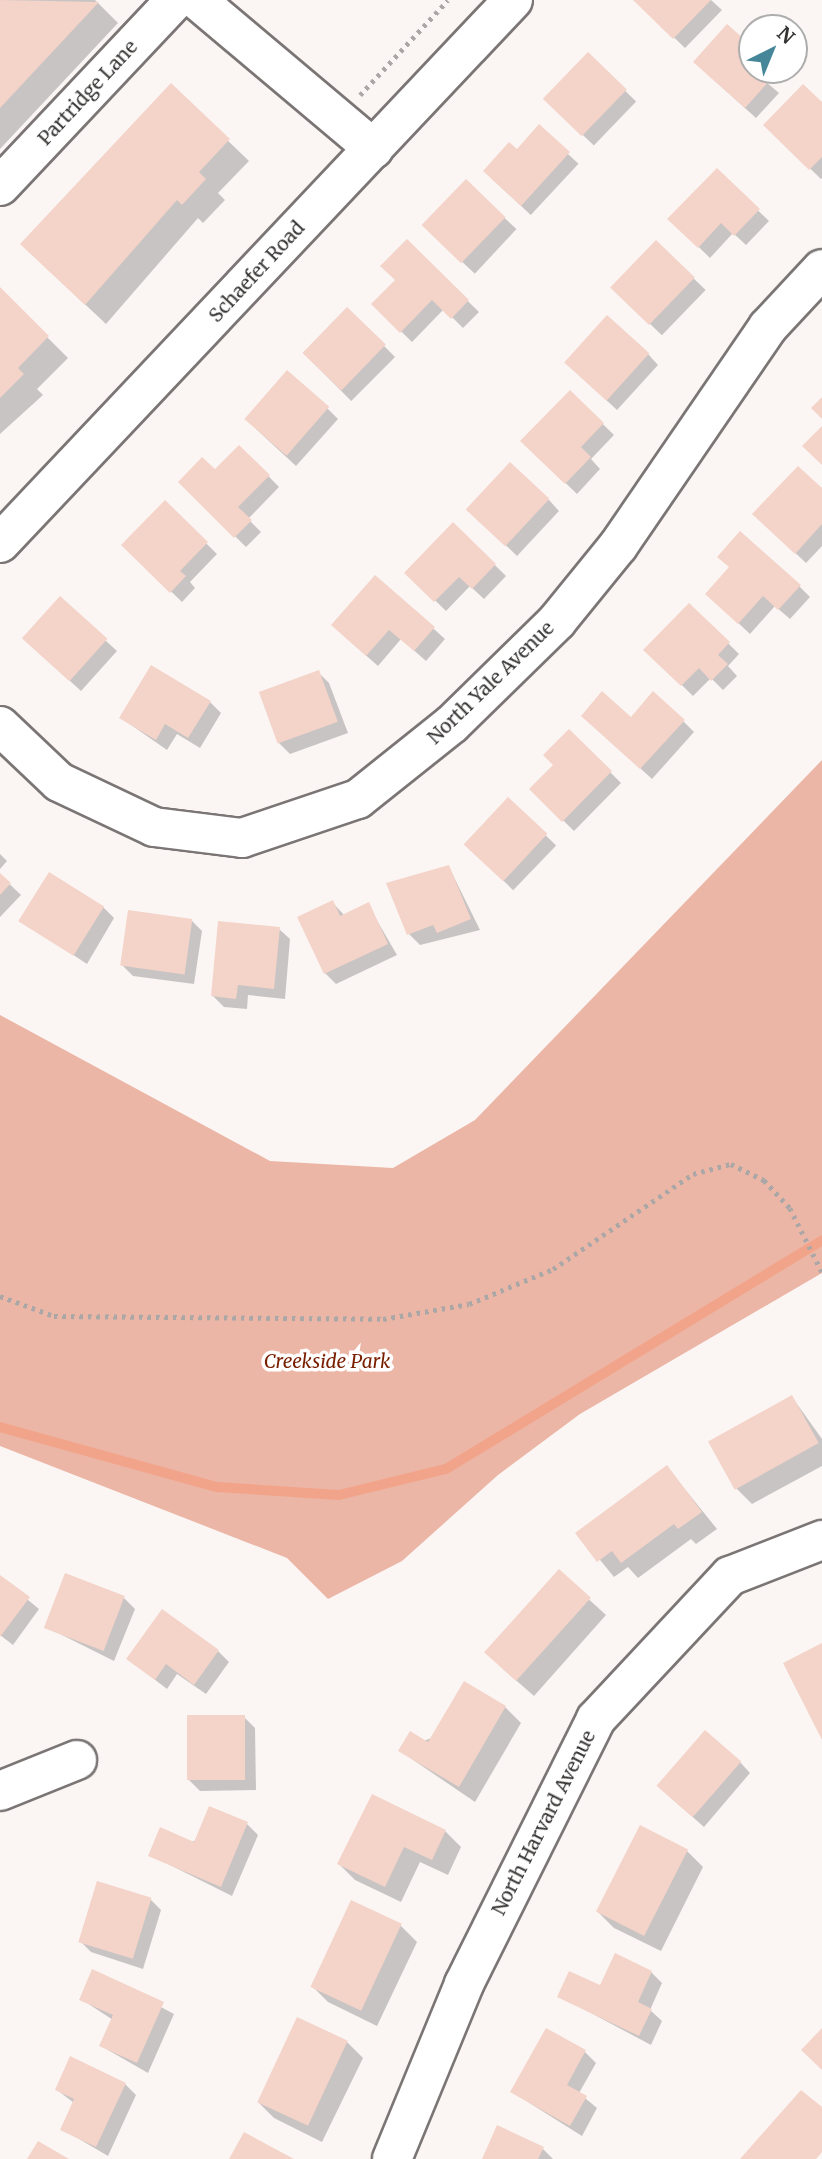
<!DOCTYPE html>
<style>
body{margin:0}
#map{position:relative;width:822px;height:2159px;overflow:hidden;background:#fbf6f4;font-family:Merriweather,serif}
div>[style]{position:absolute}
.green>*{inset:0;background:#ecb6a6}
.shadow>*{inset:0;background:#0003;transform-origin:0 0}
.stream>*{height:10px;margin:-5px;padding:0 5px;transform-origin:5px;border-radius:5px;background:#f2a48b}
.building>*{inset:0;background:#f4d3c9;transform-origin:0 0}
.path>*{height:4.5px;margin-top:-2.25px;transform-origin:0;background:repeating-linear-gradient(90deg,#aba7a6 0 3.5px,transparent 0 8.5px)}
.roads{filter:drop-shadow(2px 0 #7b7675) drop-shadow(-2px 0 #7b7675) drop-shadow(0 2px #7b7675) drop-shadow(0 -2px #7b7675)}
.minor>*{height:38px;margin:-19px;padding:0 19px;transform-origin:19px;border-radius:19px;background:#fff}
span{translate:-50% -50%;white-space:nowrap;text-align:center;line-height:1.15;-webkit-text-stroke:7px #fff;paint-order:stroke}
.street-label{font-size:19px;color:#353332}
.park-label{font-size:19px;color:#791f00;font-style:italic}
.north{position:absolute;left:738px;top:14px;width:70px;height:70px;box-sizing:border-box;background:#fff;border:2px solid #aeadad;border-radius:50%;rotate:43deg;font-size:19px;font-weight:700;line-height:28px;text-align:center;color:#353332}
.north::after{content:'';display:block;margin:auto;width:24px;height:32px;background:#458799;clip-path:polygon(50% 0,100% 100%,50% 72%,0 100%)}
</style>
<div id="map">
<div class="green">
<i style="clip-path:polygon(822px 760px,822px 1273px,580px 1414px,498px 1475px,402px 1561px,328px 1599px,287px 1558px,0 1446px,0 1015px,270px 1161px,393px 1168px,475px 1120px)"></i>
</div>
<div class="shadow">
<i style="clip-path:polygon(0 0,95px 0,118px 23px,0 149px)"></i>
<i style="clip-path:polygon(635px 0,711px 0,722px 10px,685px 48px)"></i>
<i style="clip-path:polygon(727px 26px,752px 49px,752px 70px,779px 93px,756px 118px,706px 73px)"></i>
<i style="left:588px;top:55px;width:67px;height:61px;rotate:44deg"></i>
<i style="clip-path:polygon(171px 86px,249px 161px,218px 193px,225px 200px,203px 223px,198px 218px,106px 324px,42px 264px)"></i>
<i style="clip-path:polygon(822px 105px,822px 178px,821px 179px,765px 125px)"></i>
<i style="left:539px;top:127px;width:54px;height:70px;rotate:43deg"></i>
<i style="clip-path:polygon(717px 171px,769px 221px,746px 245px,733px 233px,710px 258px,670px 219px)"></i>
<i style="left:466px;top:182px;width:69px;height:61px;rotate:43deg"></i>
<i style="clip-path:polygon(407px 242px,479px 312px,463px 328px,444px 309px,412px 342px,373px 304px,397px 280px)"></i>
<i style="left:656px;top:242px;width:69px;height:63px;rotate:44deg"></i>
<i style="clip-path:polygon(0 290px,68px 358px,37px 389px,43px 395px,0 434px)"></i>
<i style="left:347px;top:309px;width:68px;height:62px;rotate:45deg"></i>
<i style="clip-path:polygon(648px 354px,658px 365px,617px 410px,577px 373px)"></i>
<i style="clip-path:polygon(570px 392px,614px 435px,591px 459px,600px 469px,577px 494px,522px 441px)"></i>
<i style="clip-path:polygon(327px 408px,338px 419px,296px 466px,256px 429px)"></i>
<i style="clip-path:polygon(240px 447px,279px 487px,248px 519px,261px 532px,246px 547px,180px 482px,215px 472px)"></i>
<i style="clip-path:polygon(822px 490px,822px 546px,806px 563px,766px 525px)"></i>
<i style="clip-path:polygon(549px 500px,559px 511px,517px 556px,468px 509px)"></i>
<i style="clip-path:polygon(165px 503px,217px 554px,190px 582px,195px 588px,182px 602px,123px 545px)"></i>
<i style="clip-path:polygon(453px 524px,506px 576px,484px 599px,470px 586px,446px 611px,406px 572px)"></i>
<i style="clip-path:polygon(376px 577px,445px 639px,426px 661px,401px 639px,378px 666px,344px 636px)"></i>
<i style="clip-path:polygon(799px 586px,810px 597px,790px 619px,775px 606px,750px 634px,719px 605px)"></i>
<i style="clip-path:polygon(60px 599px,117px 651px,81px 691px,35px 649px)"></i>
<i style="clip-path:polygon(689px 605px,739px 654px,728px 666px,737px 676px,723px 690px,711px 678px,693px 696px,646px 650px)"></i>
<i style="clip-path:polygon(318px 672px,329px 683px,348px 733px,290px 754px,279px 743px)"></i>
<i style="clip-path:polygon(210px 702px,221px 713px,200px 748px,177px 734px,167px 750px,121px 718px)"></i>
<i style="clip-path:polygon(631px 719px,683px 721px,694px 732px,652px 779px,594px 726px)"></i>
<i style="clip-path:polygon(569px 731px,621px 783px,574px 831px,531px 789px,555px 765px)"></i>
<i style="left:508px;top:799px;width:67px;height:62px;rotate:44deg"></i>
<i style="clip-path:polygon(0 854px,7px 861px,0 869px)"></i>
<i style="clip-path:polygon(449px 867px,480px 930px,420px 945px,409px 934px)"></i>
<i style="clip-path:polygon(0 875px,21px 895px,0 917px)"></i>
<i style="clip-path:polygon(332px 902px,345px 916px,368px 905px,397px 955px,336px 984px,325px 973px)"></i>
<i style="clip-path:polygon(103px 907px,114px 918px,87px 964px,22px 921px)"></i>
<i style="clip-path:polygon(191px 920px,202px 931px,194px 984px,133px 976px,122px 965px)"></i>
<i style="clip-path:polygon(279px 929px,290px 939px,285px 999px,248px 995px,247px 1009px,224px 1007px,213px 996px)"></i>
<i style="clip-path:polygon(792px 1397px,822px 1439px,822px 1466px,752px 1504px,736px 1488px)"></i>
<i style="clip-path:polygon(667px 1467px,717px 1529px,696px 1544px,691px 1539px,638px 1578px,628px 1567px,614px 1577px,578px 1533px)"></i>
<i style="clip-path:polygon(559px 1572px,606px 1615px,534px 1696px,503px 1669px)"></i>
<i style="clip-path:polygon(66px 1575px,124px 1598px,135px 1609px,114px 1661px,46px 1627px)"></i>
<i style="clip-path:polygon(0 1577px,39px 1609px,13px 1645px,0 1635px)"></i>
<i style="clip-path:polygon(218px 1651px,229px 1662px,206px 1694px,177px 1674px,167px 1689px,128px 1659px)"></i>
<i style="clip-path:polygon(505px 1707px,521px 1723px,475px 1802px,400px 1751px)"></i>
<i style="clip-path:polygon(244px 1717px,255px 1728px,256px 1790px,200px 1791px,189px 1780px)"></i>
<i style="clip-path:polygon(740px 1762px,750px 1773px,704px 1827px,670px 1797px)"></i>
<i style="clip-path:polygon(247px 1824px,258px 1835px,232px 1896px,150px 1855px)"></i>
<i style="clip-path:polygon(640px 1827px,687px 1851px,703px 1867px,661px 1951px,614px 1928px,598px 1912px)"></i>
<i style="clip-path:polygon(445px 1831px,461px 1847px,448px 1875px,420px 1862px,401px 1902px,355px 1880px,339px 1864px)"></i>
<i style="clip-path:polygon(99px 1883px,151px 1900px,161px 1910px,143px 1969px,91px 1952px,80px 1941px)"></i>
<i style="clip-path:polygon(352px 1902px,401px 1926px,417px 1942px,377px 2026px,328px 2002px,312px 1986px)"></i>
<i style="clip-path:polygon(93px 1971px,174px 2014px,148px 2073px,101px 2046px,113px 2020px,81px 1999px)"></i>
<i style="clip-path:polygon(651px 1972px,662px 1983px,650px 2010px,662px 2021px,651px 2045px,559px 1996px)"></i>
<i style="clip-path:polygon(347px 2042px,363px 2058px,322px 2142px,274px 2118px,258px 2102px)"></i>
<i style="clip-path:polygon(585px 2052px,596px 2063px,579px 2093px,597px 2108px,582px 2136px,512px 2092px)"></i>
<i style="clip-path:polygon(125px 2084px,136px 2095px,108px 2156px,62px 2129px,74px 2103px,57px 2090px)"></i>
<i style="clip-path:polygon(543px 2149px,553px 2159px,483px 2159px)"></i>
</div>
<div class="stream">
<i style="left:0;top:1427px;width:225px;rotate:15.5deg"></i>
<i style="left:217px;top:1487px;width:122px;rotate:3.8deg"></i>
<i style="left:339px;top:1495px;width:110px;rotate:-13.7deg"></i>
<i style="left:446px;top:1469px;width:440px;rotate:-31.3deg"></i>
</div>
<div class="building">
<i style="clip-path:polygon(0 0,99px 2px,0 108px)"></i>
<i style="clip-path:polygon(633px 0,711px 0,673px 39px)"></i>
<i style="clip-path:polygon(727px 24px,752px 46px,746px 60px,752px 70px,769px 81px,745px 108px,693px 62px)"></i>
<i style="left:588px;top:52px;width:54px;height:65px;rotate:44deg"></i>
<i style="clip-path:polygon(171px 83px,230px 139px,199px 172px,206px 179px,182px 205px,177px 200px,85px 305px,20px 244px)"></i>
<i style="clip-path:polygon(803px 84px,822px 102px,822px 157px,809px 170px,763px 125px)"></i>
<i style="clip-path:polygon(539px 124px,570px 152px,521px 206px,483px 171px,509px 142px,517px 149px)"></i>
<i style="clip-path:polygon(717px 168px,760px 209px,734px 236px,721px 223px,698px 248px,667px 219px)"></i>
<i style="left:466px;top:179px;width:55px;height:64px;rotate:44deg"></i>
<i style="clip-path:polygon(407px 239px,469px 300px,451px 319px,432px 300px,400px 333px,371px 304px,395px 280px,380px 266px)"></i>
<i style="left:656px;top:240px;width:54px;height:66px;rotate:44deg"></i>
<i style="clip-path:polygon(0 287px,49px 336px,18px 368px,24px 374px,0 398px)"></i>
<i style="left:347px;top:307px;width:54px;height:64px;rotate:44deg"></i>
<i style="left:607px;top:315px;width:57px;height:64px;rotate:42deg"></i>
<i style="left:287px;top:370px;width:56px;height:65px;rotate:41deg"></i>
<i style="clip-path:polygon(570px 390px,604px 423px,581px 447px,591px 457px,565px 484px,520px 441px)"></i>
<i style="clip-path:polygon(822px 397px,822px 419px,811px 408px)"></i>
<i style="clip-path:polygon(822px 426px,822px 465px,802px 446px)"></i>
<i style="clip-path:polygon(239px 445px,270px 475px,238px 507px,252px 520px,234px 538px,178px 482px,202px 457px,215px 469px)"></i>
<i style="left:510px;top:462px;width:54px;height:65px;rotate:43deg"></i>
<i style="clip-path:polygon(798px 466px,822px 488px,822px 524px,795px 554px,752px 514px)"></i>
<i style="clip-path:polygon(165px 500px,208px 542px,180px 571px,186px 576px,170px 593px,121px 545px)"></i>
<i style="clip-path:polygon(453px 522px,496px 564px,472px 589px,459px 577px,434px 602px,404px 573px)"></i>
<i style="clip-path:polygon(740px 531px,801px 585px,778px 610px,763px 596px,738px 624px,705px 594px,729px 567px,717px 557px)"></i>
<i style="clip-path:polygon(375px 575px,435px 627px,414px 651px,389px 630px,366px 656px,331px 625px)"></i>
<i style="left:60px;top:596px;width:64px;height:57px;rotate:42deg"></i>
<i style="clip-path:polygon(689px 603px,730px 642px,718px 655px,728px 664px,711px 681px,699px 668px,681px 686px,643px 650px)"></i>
<i style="clip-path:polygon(151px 665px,211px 701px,188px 738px,165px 724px,156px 740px,119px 718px)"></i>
<i style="left:319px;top:670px;width:55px;height:64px;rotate:70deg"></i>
<i style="clip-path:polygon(602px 691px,631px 717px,653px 691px,685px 720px,640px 769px,581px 716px)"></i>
<i style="clip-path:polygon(569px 729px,612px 771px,562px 822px,529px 789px,553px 765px,543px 755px)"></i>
<i style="left:508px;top:797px;width:54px;height:65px;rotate:43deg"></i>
<i style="clip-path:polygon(449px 865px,471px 919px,437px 933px,433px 925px,407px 935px,386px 883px)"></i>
<i style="left:49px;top:872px;width:65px;height:58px;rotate:32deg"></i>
<i style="clip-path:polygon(0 873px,11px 883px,0 895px)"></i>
<i style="clip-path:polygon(333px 900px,340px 916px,369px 902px,388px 944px,324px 974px,297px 917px)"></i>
<i style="left:128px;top:910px;width:65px;height:56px;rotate:8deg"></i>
<i style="clip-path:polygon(218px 921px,280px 927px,274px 989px,238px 985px,236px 999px,211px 996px)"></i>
<i style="left:792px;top:1395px;width:55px;height:96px;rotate:61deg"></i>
<i style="clip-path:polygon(667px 1465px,702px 1512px,678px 1529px,674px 1524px,621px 1563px,612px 1551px,597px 1562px,575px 1533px)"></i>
<i style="left:559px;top:1569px;width:43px;height:112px;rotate:42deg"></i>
<i style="left:65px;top:1573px;width:64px;height:59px;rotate:21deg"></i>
<i style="clip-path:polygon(0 1575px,30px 1597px,0 1637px)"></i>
<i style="clip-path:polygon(162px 1609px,219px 1650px,194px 1685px,166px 1664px,155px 1680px,126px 1659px)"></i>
<i style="clip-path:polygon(822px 1643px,822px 1740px,783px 1663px)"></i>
<i style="clip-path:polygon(464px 1681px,506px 1706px,459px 1787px,398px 1751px,410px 1731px,428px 1742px)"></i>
<i style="left:245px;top:1715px;width:65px;height:58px;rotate:90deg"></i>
<i style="left:705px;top:1730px;width:48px;height:74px;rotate:41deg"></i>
<i style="clip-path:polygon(372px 1794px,446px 1830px,432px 1860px,404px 1847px,385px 1887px,337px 1864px)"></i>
<i style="clip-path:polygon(209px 1806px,248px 1822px,221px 1887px,148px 1856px,160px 1827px,194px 1842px)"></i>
<i style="left:640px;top:1825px;width:54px;height:97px;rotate:27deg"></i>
<i style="left:97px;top:1881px;width:57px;height:64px;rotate:17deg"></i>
<i style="left:351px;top:1900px;width:56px;height:96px;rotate:25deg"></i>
<i style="clip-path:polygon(615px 1953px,652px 1971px,638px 2002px,652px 2009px,639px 2036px,557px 1997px,569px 1971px,600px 1985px)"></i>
<i style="clip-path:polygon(92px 1969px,164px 2002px,137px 2063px,99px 2046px,113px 2015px,79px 2000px)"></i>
<i style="left:297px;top:2017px;width:56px;height:94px;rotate:25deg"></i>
<i style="clip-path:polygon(546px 2028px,586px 2050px,567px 2085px,587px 2096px,570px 2126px,510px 2092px)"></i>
<i style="clip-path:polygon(822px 2028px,822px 2070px,801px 2050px)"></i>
<i style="clip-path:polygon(70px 2056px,126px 2083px,96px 2147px,60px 2130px,74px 2099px,55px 2090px)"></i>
<i style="clip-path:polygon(801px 2090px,822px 2107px,822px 2152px,816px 2159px,740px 2159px)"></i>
<i style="clip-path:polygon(497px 2125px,544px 2147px,538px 2159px,482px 2159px)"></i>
<i style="clip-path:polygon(244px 2132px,294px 2159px,229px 2159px)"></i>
<i style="clip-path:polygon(38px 2141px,69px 2159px,27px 2159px)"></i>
</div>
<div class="path">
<i style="left:360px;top:95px;width:129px;rotate:-47.2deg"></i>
<i style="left:0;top:1296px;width:58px;rotate:20.3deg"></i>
<i style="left:54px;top:1316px;width:329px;rotate:0.5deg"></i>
<i style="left:383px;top:1319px;width:87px;rotate:-9.9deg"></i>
<i style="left:469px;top:1304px;width:91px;rotate:-22.6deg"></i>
<i style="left:553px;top:1269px;width:169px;rotate:-34.2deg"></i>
<i style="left:693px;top:1174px;width:39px;rotate:-15deg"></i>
<i style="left:731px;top:1164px;width:37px;rotate:26deg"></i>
<i style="left:764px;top:1180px;width:38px;rotate:47deg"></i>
<i style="left:790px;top:1208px;width:72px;rotate:63.4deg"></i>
</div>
<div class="roads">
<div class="minor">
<i style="left:197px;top:0;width:231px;rotate:40.1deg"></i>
<i style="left:0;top:186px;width:255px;rotate:-46.7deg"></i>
<i style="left:0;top:543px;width:747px;rotate:-46.63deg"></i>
<i style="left:0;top:726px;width:81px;rotate:43.5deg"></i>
<i style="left:59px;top:782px;width:105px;rotate:25.3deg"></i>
<i style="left:154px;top:827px;width:89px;rotate:7.1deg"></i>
<i style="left:242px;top:838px;width:122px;rotate:-18.6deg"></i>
<i style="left:358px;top:799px;width:120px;rotate:-38.6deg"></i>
<i style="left:452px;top:724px;width:147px;rotate:-44.4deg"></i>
<i style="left:557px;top:621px;width:97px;rotate:-50.9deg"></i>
<i style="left:618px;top:546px;width:265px;rotate:-55.6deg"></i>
<i style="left:768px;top:327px;width:79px;rotate:-47deg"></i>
<i style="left:0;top:1791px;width:83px;rotate:-21.9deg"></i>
<i style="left:392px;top:2159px;width:189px;rotate:-67.6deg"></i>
<i style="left:464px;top:1984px;width:296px;rotate:-63.5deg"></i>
<i style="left:596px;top:1719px;width:196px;rotate:-46.9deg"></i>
<i style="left:730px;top:1576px;width:99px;rotate:-21.4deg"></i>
</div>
</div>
<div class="street-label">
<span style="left:88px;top:93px;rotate:-47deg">Partridge Lane</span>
<span style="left:257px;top:272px;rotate:-47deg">Schaefer Road</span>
<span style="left:491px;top:683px;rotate:-44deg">North Yale Avenue</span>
<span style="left:544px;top:1823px;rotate:-63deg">North Harvard Avenue</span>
</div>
<div class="park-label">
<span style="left:327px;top:1362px">Creekside Park</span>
</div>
<div class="north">N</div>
</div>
